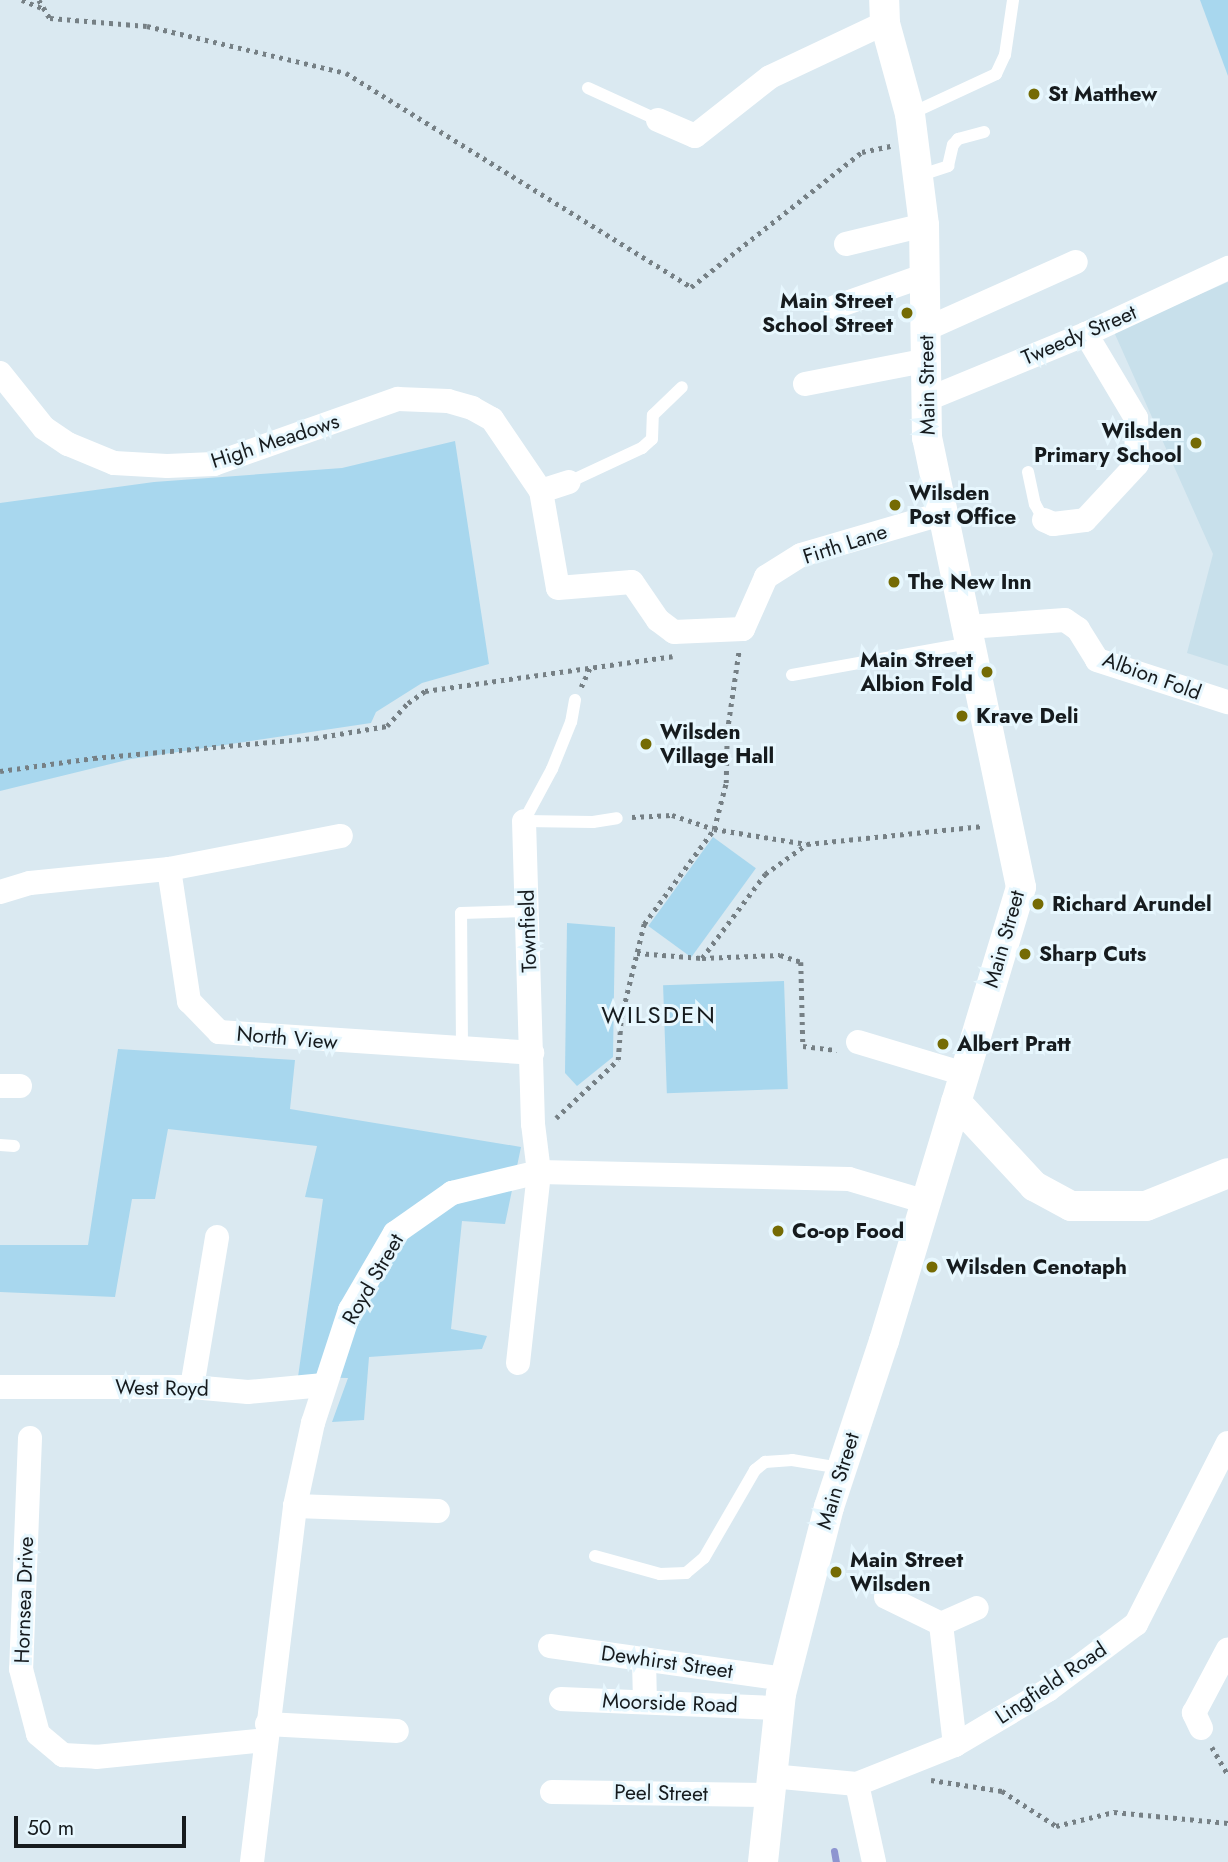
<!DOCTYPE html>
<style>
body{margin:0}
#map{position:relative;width:1228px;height:1862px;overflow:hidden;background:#dae9f1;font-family:Jost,sans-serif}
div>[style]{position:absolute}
.built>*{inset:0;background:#c8e0eb}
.green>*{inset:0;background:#a8d7ee;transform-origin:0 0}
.stream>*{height:7px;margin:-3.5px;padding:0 3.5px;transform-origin:3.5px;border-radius:3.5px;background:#8e95d0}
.path>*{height:4.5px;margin-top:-2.25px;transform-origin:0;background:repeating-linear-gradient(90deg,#768085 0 3.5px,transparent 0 8.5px)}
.service>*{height:12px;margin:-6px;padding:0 6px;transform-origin:6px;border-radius:6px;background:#fff}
.minor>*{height:24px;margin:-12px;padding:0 12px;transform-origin:12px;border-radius:12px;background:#fff}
.tertiary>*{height:30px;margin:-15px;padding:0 15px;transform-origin:15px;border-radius:15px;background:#fff}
.dots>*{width:19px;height:19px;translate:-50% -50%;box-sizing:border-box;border:4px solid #e7f7fe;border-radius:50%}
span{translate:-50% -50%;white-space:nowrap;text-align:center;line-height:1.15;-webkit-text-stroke:6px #e7f7fe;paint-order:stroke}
.poi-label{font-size:21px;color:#161b1e;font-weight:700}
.left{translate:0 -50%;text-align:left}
.right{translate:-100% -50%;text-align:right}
.street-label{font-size:21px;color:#161b1e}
.quarter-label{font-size:24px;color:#161b1e;letter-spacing:2px}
.scale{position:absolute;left:14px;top:1816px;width:172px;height:32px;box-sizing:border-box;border:4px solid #161b1e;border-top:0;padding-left:9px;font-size:21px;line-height:24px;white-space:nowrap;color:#161b1e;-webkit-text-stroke:5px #e7f7fe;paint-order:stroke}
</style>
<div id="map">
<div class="built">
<i style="clip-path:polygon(1228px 282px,1228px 666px,1187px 653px,1213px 554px,1114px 332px)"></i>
</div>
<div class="green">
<i style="clip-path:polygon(1200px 0,1228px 0,1228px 76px)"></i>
<i style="clip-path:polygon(455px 441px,489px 664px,422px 683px,376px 712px,371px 723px,131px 759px,0 791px,0 503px,154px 482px,342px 468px)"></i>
<i style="left:713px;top:837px;width:53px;height:110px;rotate:36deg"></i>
<i style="clip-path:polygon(567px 923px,615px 927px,613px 1057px,577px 1086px,565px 1073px)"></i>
<i style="left:784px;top:981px;width:108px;height:121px;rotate:88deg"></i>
<i style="clip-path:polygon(118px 1049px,295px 1060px,290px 1109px,521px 1147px,505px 1224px,462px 1221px,451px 1329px,487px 1336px,482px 1349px,369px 1357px,364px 1420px,332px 1422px,348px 1378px,298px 1377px,323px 1199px,305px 1197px,317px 1146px,168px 1129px,155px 1199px,132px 1199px,115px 1297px,0 1292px,0 1245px,88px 1245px)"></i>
</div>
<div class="stream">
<i style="left:834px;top:1851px;width:11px;rotate:80deg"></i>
</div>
<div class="path">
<i style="left:22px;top:0;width:24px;rotate:22deg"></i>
<i style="left:39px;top:0;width:21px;rotate:59deg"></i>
<i style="left:50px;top:18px;width:97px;rotate:4.7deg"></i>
<i style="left:147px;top:26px;width:204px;rotate:13.3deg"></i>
<i style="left:346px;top:73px;width:406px;rotate:31.8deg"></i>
<i style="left:691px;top:287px;width:218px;rotate:-38.3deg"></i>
<i style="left:862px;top:152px;width:29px;rotate:-12deg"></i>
<i style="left:581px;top:687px;width:23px;rotate:-65deg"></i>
<i style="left:0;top:771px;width:95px;rotate:-7.9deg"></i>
<i style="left:94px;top:758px;width:222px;rotate:-5.2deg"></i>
<i style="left:315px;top:738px;width:73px;rotate:-9.5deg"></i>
<i style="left:387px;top:726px;width:31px;rotate:-48deg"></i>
<i style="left:408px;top:703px;width:21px;rotate:-35deg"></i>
<i style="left:425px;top:691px;width:250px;rotate:-8deg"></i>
<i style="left:632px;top:817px;width:40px;rotate:-2.9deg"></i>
<i style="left:672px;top:815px;width:44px;rotate:18.4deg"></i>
<i style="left:714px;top:829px;width:94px;rotate:9.2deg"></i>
<i style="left:807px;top:844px;width:177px;rotate:-5.8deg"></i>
<i style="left:637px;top:953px;width:65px;rotate:4.4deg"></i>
<i style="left:702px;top:958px;width:105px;rotate:-53.1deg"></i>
<i style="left:765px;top:874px;width:52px;rotate:-35.5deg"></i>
<i style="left:702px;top:958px;width:78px;rotate:-2.2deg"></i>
<i style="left:780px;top:955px;width:22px;rotate:18deg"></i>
<i style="left:801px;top:962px;width:84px;rotate:88.6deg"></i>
<i style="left:803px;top:1046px;width:34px;rotate:7deg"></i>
<i style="left:556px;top:1118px;width:85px;rotate:-43.1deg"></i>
<i style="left:618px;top:1060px;width:42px;rotate:-85.9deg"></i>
<i style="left:621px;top:1018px;width:97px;rotate:-76.3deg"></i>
<i style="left:644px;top:924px;width:118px;rotate:-53.6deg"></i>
<i style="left:714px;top:829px;width:48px;rotate:-75.4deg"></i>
<i style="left:726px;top:783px;width:51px;rotate:-88.9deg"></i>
<i style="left:727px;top:732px;width:83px;rotate:-81.7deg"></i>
<i style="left:1212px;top:1747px;width:32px;rotate:60deg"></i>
<i style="left:931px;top:1780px;width:72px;rotate:8.8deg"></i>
<i style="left:1002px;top:1791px;width:64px;rotate:32.9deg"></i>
<i style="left:1056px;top:1826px;width:60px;rotate:-13.6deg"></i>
<i style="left:1114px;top:1812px;width:115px;rotate:5.5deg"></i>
</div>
<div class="service">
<i style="left:588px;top:88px;width:77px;rotate:24.6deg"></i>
<i style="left:910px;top:114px;width:95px;rotate:-24.9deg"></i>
<i style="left:996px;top:74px;width:21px;rotate:-65deg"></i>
<i style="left:1005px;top:55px;width:56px;rotate:-81.7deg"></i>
<i style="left:918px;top:176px;width:32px;rotate:-18deg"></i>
<i style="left:948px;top:166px;width:22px;rotate:-77deg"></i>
<i style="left:953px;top:145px;width:8px;rotate:-50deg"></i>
<i style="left:958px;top:139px;width:27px;rotate:-15deg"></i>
<i style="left:1028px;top:472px;width:33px;rotate:78deg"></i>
<i style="left:1035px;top:504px;width:18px;rotate:61deg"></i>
<i style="left:569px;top:482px;width:81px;rotate:-25deg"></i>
<i style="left:642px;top:448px;width:13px;rotate:-42deg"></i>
<i style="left:652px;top:439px;width:24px;rotate:-88deg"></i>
<i style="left:653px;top:415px;width:40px;rotate:-44deg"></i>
<i style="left:792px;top:675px;width:181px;rotate:-10.2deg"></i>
<i style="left:575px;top:700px;width:22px;rotate:100deg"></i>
<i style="left:571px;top:722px;width:51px;rotate:112deg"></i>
<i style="left:552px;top:769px;width:59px;rotate:118.3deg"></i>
<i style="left:524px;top:821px;width:69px;rotate:0.8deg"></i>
<i style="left:593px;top:822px;width:24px;rotate:-9deg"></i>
<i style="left:462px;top:1050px;width:137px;rotate:-90.4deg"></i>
<i style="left:461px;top:913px;width:66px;rotate:-1.7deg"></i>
<i style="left:0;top:1145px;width:14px;rotate:4deg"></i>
<i style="left:595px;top:1556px;width:67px;rotate:15.5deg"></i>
<i style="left:660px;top:1574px;width:26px;rotate:-2deg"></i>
<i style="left:686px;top:1573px;width:23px;rotate:-40deg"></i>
<i style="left:704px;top:1558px;width:102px;rotate:-59.9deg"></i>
<i style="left:755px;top:1470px;width:13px;rotate:-39deg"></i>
<i style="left:765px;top:1462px;width:27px;rotate:-4deg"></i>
<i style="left:792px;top:1460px;width:50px;rotate:9.3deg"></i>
</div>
<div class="minor">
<i style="left:658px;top:120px;width:40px;rotate:23.4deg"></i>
<i style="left:695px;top:136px;width:95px;rotate:-38.2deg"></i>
<i style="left:770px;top:77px;width:127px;rotate:-25.2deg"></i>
<i style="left:846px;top:244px;width:80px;rotate:-13.7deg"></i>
<i style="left:835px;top:307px;width:93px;rotate:-19.4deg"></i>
<i style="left:926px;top:329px;width:164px;rotate:-24.1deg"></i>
<i style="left:0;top:373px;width:70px;rotate:51.3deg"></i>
<i style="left:44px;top:428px;width:29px;rotate:34deg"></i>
<i style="left:68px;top:444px;width:50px;rotate:22.4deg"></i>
<i style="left:114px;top:463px;width:53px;rotate:3.2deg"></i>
<i style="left:167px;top:466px;width:47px;rotate:-2.4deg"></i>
<i style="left:214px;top:464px;width:195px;rotate:-19.5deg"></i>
<i style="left:398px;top:399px;width:50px;rotate:2.3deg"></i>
<i style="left:448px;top:401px;width:25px;rotate:16deg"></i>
<i style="left:472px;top:408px;width:23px;rotate:29deg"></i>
<i style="left:492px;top:419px;width:87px;rotate:55.8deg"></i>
<i style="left:541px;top:491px;width:98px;rotate:80.1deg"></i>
<i style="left:558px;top:588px;width:74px;rotate:-4.6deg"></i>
<i style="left:632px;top:582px;width:46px;rotate:55.6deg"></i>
<i style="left:658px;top:620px;width:20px;rotate:37deg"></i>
<i style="left:674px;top:632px;width:69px;rotate:-2.5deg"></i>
<i style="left:743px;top:629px;width:57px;rotate:-66.1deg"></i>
<i style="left:766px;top:577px;width:41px;rotate:-32.2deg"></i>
<i style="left:801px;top:555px;width:146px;rotate:-16.3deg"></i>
<i style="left:805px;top:384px;width:125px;rotate:-11deg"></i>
<i style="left:928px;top:399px;width:171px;rotate:-22.4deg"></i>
<i style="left:1086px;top:334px;width:157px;rotate:-24.9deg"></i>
<i style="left:541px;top:491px;width:29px;rotate:-18deg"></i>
<i style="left:1044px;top:520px;width:10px;rotate:24deg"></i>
<i style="left:1053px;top:524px;width:32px;rotate:-7deg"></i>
<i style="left:1085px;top:520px;width:76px;rotate:-47.1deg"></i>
<i style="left:1137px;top:464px;width:46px;rotate:-91.2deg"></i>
<i style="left:1136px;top:418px;width:98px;rotate:-120.8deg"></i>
<i style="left:968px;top:627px;width:97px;rotate:-4.1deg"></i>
<i style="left:1065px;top:620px;width:16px;rotate:35deg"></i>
<i style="left:1078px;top:629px;width:36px;rotate:58deg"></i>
<i style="left:1097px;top:660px;width:137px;rotate:17.9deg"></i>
<i style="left:169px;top:869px;width:134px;rotate:81.4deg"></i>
<i style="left:189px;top:1001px;width:43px;rotate:45.9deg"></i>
<i style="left:219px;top:1032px;width:314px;rotate:3.8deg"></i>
<i style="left:0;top:892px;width:31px;rotate:-17deg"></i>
<i style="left:30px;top:883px;width:140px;rotate:-5.8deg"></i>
<i style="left:169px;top:869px;width:175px;rotate:-10.9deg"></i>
<i style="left:858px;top:1042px;width:112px;rotate:16.7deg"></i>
<i style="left:0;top:1086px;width:20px"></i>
<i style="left:518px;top:1363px;width:192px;rotate:-83.7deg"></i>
<i style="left:539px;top:1172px;width:48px;rotate:-97.1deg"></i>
<i style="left:533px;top:1124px;width:303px;rotate:-91.7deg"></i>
<i style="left:0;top:1387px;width:192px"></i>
<i style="left:192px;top:1387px;width:56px;rotate:5.1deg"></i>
<i style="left:248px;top:1392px;width:76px;rotate:-5.3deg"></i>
<i style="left:192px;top:1387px;width:152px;rotate:-80.5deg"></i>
<i style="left:30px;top:1438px;width:231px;rotate:92.2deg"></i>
<i style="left:21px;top:1669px;width:67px;rotate:75.3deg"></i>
<i style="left:38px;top:1734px;width:33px;rotate:40deg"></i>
<i style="left:63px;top:1755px;width:33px;rotate:3deg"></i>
<i style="left:96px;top:1757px;width:170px;rotate:-5.7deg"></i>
<i style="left:295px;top:1506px;width:143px;rotate:2deg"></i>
<i style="left:886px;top:1597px;width:61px;rotate:26.1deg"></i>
<i style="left:550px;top:1646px;width:237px;rotate:8deg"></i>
<i style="left:644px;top:1659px;width:43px;rotate:88.7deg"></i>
<i style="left:561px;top:1699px;width:218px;rotate:2.4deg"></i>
<i style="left:267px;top:1724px;width:130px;rotate:3.1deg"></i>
<i style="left:1201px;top:1728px;width:17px;rotate:-115deg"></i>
<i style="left:1194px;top:1713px;width:72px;rotate:-62deg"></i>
<i style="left:955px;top:1745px;width:122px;rotate:-96.6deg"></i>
<i style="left:941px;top:1624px;width:39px;rotate:-24deg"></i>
<i style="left:771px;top:1776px;width:86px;rotate:5.3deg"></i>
<i style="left:857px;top:1784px;width:105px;rotate:-21.7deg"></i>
<i style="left:955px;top:1745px;width:108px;rotate:-30.6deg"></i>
<i style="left:1048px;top:1690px;width:110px;rotate:-36.9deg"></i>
<i style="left:1136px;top:1624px;width:203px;rotate:-63.1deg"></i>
<i style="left:857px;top:1784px;width:80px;rotate:77.7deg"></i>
<i style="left:552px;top:1792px;width:217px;rotate:0.8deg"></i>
<i style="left:252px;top:1862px;width:359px;rotate:-83.1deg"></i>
<i style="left:295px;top:1506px;width:85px;rotate:-77.8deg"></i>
<i style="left:313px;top:1423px;width:119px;rotate:-71.9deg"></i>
<i style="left:350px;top:1310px;width:89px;rotate:-59.7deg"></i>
<i style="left:395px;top:1233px;width:70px;rotate:-35.1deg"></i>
<i style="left:452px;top:1193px;width:89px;rotate:-13.6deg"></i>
<i style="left:539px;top:1172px;width:310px;rotate:1.3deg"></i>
<i style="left:849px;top:1179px;width:80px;rotate:16.6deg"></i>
</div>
<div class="tertiary">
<i style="left:956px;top:1102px;width:115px;rotate:47.1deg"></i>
<i style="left:1034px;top:1186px;width:42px;rotate:28.4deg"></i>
<i style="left:1071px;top:1206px;width:75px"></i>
<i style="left:1146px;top:1206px;width:88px;rotate:-21.9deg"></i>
<i style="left:763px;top:1862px;width:169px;rotate:-83.9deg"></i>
<i style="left:781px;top:1694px;width:193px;rotate:-75.6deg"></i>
<i style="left:829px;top:1507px;width:175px;rotate:-71.7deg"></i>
<i style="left:884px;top:1341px;width:474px;rotate:-73.2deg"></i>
<i style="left:1021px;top:887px;width:459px;rotate:-101.8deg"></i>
<i style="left:927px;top:438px;width:213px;rotate:-90.8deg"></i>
<i style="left:924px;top:225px;width:112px;rotate:-97.2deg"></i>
<i style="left:910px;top:114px;width:94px;rotate:-105.4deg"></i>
<i style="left:885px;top:23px;width:23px;rotate:-92deg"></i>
</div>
<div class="dots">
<i style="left:1034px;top:94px;background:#756b04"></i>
<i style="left:907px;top:313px;background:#756b04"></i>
<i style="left:1196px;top:443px;background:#756b04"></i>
<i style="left:895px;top:505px;background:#756b04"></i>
<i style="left:894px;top:582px;background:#756b04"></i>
<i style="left:987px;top:672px;background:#756b04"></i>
<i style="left:962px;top:716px;background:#756b04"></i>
<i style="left:646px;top:744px;background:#756b04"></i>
<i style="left:1038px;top:904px;background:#756b04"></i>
<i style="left:1025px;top:954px;background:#756b04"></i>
<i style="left:943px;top:1044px;background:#756b04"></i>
<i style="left:778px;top:1231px;background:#756b04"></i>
<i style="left:932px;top:1267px;background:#756b04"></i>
<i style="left:836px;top:1572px;background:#756b04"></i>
</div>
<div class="poi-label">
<span class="left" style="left:1048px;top:94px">St Matthew</span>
<span class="right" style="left:893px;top:313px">Main Street<br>School Street</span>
<span class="right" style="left:1182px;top:443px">Wilsden<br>Primary School</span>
<span class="left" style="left:909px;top:505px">Wilsden<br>Post Office</span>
<span class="left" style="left:908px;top:582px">The New Inn</span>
<span class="right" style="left:973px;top:672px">Main Street<br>Albion Fold</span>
<span class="left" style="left:976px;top:716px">Krave Deli</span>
<span class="left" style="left:660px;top:744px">Wilsden<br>Village Hall</span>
<span class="left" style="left:1052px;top:904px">Richard Arundel</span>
<span class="left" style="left:1039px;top:954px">Sharp Cuts</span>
<span class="left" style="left:957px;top:1044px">Albert Pratt</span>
<span class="left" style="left:792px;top:1231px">Co-op Food</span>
<span class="left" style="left:946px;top:1267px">Wilsden Cenotaph</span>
<span class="left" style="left:850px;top:1572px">Main Street<br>Wilsden</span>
</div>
<div class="street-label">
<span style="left:1079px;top:335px;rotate:-23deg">Tweedy Street</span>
<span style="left:927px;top:385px;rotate:-91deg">Main Street</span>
<span style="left:275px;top:441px;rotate:-18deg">High Meadows</span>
<span style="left:845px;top:544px;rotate:-18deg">Firth Lane</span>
<span style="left:1152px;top:676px;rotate:20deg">Albion Fold</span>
<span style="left:528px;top:931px;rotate:-92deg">Townfield</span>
<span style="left:1004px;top:939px;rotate:-74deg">Main Street</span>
<span style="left:287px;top:1038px;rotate:5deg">North View</span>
<span style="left:373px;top:1279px;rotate:-60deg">Royd Street</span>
<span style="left:162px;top:1388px;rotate:1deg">West Royd</span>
<span style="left:838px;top:1481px;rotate:-73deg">Main Street</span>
<span style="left:24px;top:1600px;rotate:-88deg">Hornsea Drive</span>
<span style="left:667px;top:1662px;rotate:8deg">Dewhirst Street</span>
<span style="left:1051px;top:1683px;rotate:-34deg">Lingfield Road</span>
<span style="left:670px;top:1703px;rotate:2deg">Moorside Road</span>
<span style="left:661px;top:1793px;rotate:1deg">Peel Street</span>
</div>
<div class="quarter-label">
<span style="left:659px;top:1015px">WILSDEN</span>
</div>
<div class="scale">50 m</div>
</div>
